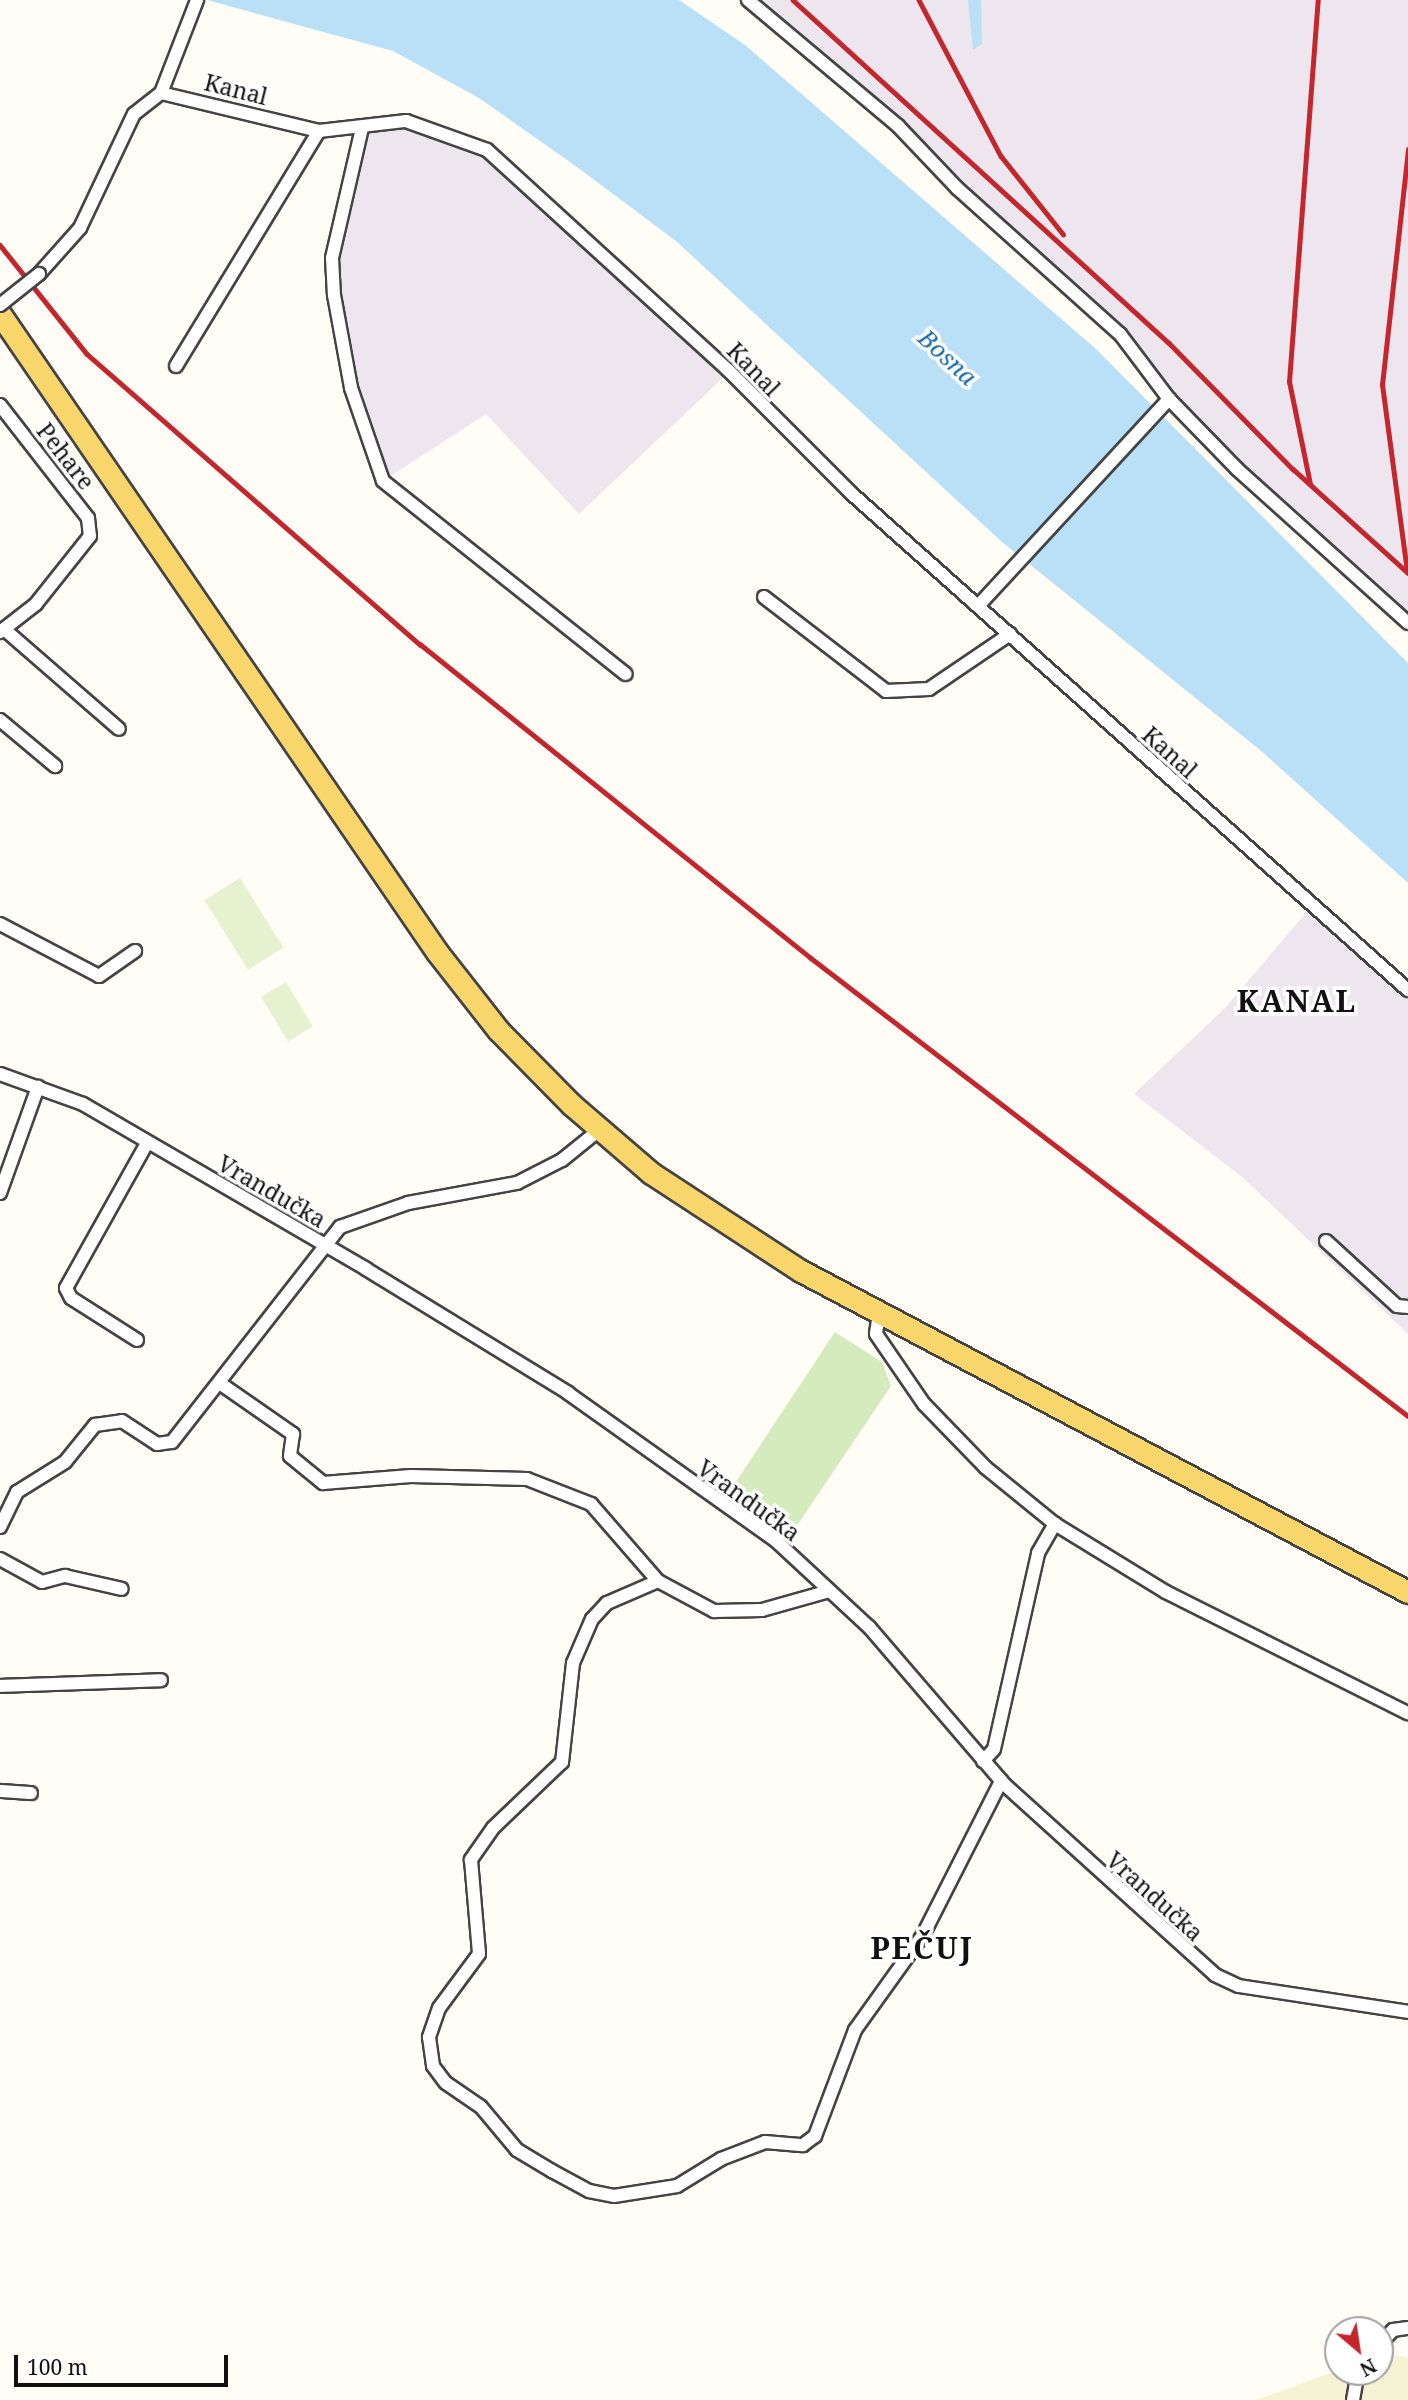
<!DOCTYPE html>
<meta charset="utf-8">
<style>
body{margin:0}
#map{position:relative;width:1408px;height:2400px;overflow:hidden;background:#fffdf5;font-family:"Noto Serif",serif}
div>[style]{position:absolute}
.industrial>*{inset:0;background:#eee6ef}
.farmland>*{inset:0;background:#f6f3d4}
.green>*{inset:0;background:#d5ebbd}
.pitch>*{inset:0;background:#e6f2cf;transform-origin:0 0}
.water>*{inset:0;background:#b9e0f7}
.roads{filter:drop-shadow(2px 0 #444) drop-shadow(-2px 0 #444) drop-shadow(0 2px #444) drop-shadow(0 -2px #444)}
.minor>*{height:12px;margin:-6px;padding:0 6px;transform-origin:6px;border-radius:6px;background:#fff}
.primary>*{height:21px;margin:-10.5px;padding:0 10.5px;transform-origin:10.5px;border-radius:10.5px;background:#f9d66b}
.rail>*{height:4.5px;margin:-2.25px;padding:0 2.25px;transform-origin:2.25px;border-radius:2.25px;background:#c4262e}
.bridges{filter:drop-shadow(2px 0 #444) drop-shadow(-2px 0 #444) drop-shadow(0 2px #444) drop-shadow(0 -2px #444)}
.minor-bridge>*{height:12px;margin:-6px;padding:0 6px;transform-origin:6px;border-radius:6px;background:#fff}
span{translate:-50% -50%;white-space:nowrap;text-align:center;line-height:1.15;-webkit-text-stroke:7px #fff;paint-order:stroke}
.street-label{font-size:23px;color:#111}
.water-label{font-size:24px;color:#1768a6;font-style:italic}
.district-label{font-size:30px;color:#111;font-weight:700;letter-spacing:2px}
.north{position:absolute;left:1324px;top:2316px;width:70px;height:70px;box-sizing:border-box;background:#fff;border:2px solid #a0a0a0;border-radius:50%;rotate:151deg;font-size:19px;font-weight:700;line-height:28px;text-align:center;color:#111}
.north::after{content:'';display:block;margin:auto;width:24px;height:32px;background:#c4262e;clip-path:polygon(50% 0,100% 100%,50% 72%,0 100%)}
.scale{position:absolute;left:14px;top:2355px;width:214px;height:32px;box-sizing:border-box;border:4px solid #111;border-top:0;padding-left:9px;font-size:21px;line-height:24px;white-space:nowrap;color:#111;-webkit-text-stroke:5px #fff;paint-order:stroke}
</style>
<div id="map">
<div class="industrial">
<i style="clip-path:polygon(751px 0,1408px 0,1408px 621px,1222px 446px,1135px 346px,926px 145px)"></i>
<i style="clip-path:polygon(405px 124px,486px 152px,725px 376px,579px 514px,486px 414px,383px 481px,367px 444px,332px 258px,361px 129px)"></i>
<i style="clip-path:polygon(1310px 908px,1408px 990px,1408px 1334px,1241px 1176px,1134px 1094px,1224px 1009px)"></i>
</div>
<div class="farmland">
<i style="clip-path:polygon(1385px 2353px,1408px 2358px,1408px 2400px,1256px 2400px,1338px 2370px,1380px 2372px)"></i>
</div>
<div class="green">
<i style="clip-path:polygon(835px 1332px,882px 1362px,891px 1386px,790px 1536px,726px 1497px)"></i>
</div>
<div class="pitch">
<i style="left:240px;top:878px;width:82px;height:42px;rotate:58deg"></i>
<i style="left:286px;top:982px;width:52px;height:29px;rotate:59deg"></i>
</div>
<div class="water">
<i style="clip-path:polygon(207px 0,679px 0,745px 45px,1096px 349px,1408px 663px,1408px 883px,1260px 750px,1002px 542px,676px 241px,577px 167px,479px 98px,393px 51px)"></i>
<i style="clip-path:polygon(968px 0,981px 0,982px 44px,973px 50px)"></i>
</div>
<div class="roads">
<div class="minor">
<i style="left:748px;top:0;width:196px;rotate:40deg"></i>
<i style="left:898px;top:126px;width:86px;rotate:46.4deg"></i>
<i style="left:957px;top:188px;width:219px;rotate:41.9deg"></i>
<i style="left:1120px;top:334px;width:81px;rotate:53deg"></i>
<i style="left:1169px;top:399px;width:98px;rotate:45.8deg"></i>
<i style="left:1237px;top:469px;width:230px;rotate:42deg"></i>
<i style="left:161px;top:93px;width:100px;rotate:-68.8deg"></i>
<i style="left:362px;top:128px;width:133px;rotate:103deg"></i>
<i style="left:332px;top:258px;width:37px;rotate:87deg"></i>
<i style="left:334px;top:295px;width:95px;rotate:79.6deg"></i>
<i style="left:351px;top:388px;width:98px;rotate:71deg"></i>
<i style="left:383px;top:481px;width:310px;rotate:38.5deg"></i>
<i style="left:39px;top:274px;width:62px;rotate:-48.3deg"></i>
<i style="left:80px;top:228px;width:126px;rotate:-64.7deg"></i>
<i style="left:134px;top:114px;width:34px;rotate:-38deg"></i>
<i style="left:161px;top:93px;width:163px;rotate:13.5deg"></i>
<i style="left:319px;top:131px;width:88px;rotate:-6.6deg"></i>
<i style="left:406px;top:121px;width:86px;rotate:19.7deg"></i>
<i style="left:487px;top:150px;width:326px;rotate:42.4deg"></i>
<i style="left:728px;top:370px;width:175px;rotate:45deg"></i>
<i style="left:852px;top:494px;width:745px;rotate:41.74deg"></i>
<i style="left:176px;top:366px;width:275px;rotate:-58.7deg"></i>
<i style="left:0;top:405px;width:143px;rotate:52.1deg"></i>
<i style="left:88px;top:518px;width:18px;rotate:84deg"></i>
<i style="left:90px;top:536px;width:87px;rotate:128.5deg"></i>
<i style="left:36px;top:604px;width:46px;rotate:142.1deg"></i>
<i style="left:764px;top:597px;width:154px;rotate:37.6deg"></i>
<i style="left:886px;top:691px;width:43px;rotate:-2.7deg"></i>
<i style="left:929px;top:689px;width:98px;rotate:-34.2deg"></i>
<i style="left:978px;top:606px;width:282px;rotate:-47.3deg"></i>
<i style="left:4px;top:629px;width:152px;rotate:41deg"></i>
<i style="left:0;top:720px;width:72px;rotate:39.9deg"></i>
<i style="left:0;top:924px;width:112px;rotate:27.7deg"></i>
<i style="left:99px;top:976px;width:44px;rotate:-34.8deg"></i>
<i style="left:0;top:1074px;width:88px;rotate:19.9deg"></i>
<i style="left:83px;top:1104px;width:328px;rotate:30.2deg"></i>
<i style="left:366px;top:1269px;width:237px;rotate:31.5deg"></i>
<i style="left:568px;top:1393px;width:254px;rotate:35.4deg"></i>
<i style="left:775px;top:1540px;width:128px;rotate:42.8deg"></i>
<i style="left:869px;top:1627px;width:208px;rotate:49.3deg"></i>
<i style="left:1005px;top:1785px;width:283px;rotate:42.1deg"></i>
<i style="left:1215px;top:1975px;width:26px;rotate:25deg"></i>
<i style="left:1239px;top:1986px;width:171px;rotate:8.7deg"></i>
<i style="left:0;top:1193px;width:113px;rotate:-70.3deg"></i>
<i style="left:1326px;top:1241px;width:96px;rotate:42.5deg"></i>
<i style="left:1397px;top:1306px;width:11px;rotate:5deg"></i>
<i style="left:879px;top:1314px;width:20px;rotate:99deg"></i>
<i style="left:876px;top:1334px;width:85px;rotate:55.6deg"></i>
<i style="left:924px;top:1404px;width:89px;rotate:45.9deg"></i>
<i style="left:986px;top:1468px;width:89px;rotate:39.1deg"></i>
<i style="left:1055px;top:1524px;width:130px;rotate:31.5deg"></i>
<i style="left:1166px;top:1592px;width:271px;rotate:26.6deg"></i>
<i style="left:137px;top:1340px;width:78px;rotate:-147.5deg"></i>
<i style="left:71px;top:1298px;width:11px;rotate:-117deg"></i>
<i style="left:66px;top:1288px;width:166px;rotate:-60.8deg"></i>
<i style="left:221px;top:1384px;width:88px;rotate:34.8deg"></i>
<i style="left:293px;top:1434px;width:22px;rotate:98deg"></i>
<i style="left:290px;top:1456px;width:43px;rotate:39.3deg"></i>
<i style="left:323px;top:1483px;width:88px;rotate:-4.5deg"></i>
<i style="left:411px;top:1476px;width:116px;rotate:1.5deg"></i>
<i style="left:527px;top:1479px;width:69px;rotate:21.3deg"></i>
<i style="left:591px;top:1504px;width:102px;rotate:49deg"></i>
<i style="left:658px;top:1581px;width:64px;rotate:28.2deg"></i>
<i style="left:714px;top:1611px;width:48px;rotate:-1.2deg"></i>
<i style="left:762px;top:1610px;width:70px;rotate:-15.8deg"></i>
<i style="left:0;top:1527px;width:39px;rotate:-64deg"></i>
<i style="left:17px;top:1492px;width:57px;rotate:-32deg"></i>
<i style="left:65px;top:1462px;width:48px;rotate:-51deg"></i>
<i style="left:95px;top:1425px;width:27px;rotate:-8deg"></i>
<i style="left:122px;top:1421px;width:42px;rotate:33.3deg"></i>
<i style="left:157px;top:1444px;width:15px;rotate:-8deg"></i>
<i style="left:172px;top:1442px;width:273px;rotate:-52deg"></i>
<i style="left:340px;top:1227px;width:72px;rotate:-19.4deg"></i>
<i style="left:408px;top:1203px;width:111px;rotate:-10.4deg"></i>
<i style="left:517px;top:1183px;width:51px;rotate:-27.1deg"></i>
<i style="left:562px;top:1160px;width:48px;rotate:-39deg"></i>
<i style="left:0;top:1559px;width:48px;rotate:28.7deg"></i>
<i style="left:42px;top:1582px;width:24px;rotate:-15deg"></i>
<i style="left:65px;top:1576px;width:58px;rotate:12.8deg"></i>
<i style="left:658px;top:1581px;width:56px;rotate:156.7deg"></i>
<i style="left:607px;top:1603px;width:22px;rotate:133deg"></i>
<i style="left:592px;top:1619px;width:48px;rotate:113.4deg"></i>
<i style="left:573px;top:1663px;width:100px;rotate:96.3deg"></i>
<i style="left:562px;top:1762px;width:95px;rotate:136.3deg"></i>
<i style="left:493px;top:1828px;width:39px;rotate:125deg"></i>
<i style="left:471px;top:1860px;width:94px;rotate:85.1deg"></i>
<i style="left:479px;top:1954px;width:67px;rotate:126.5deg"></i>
<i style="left:439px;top:2008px;width:31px;rotate:109deg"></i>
<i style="left:429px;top:2037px;width:29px;rotate:82deg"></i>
<i style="left:433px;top:2066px;width:21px;rotate:53deg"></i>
<i style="left:446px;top:2083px;width:42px;rotate:34.4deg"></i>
<i style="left:481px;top:2107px;width:56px;rotate:50.1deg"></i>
<i style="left:517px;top:2150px;width:41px;rotate:31deg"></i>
<i style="left:552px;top:2171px;width:42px;rotate:28.4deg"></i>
<i style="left:589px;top:2191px;width:25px;rotate:11deg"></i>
<i style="left:614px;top:2196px;width:64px;rotate:-9deg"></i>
<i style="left:677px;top:2186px;width:52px;rotate:-31.5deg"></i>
<i style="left:721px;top:2159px;width:47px;rotate:-21.1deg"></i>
<i style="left:765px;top:2142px;width:38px;rotate:5deg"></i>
<i style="left:803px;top:2145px;width:15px;rotate:-37deg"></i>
<i style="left:815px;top:2136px;width:113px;rotate:-69.3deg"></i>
<i style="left:855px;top:2030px;width:117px;rotate:-54.4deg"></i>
<i style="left:923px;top:1935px;width:173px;rotate:-63.1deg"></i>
<i style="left:0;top:1686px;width:161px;rotate:-2.1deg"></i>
<i style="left:983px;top:1761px;width:16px;rotate:-47deg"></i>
<i style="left:994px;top:1749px;width:201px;rotate:-77.3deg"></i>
<i style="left:1038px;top:1553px;width:34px;rotate:-60deg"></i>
<i style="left:0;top:1791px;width:31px;rotate:4deg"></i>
<i style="left:1380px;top:2344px;width:19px;rotate:-47deg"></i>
<i style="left:1393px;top:2330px;width:15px;rotate:-8deg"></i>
<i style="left:1353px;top:2400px;width:28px;rotate:-80deg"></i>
</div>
<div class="primary">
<i style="left:0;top:314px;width:773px;rotate:55.59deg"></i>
<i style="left:437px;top:952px;width:100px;rotate:51.9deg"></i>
<i style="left:499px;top:1031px;width:104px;rotate:45.4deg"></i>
<i style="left:572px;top:1105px;width:104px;rotate:40.7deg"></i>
<i style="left:651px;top:1173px;width:179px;rotate:33.2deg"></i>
<i style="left:801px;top:1271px;width:687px;rotate:27.87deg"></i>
</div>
</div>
<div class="rail">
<i style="left:793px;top:0;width:509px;rotate:42.37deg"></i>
<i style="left:1169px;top:343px;width:177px;rotate:45.5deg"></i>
<i style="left:1293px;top:469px;width:155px;rotate:42.1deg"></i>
<i style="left:919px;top:0;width:176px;rotate:62.3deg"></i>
<i style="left:1001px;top:156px;width:100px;rotate:51.5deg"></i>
<i style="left:0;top:245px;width:139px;rotate:51.4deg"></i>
<i style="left:87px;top:354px;width:442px;rotate:41.1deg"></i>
<i style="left:420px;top:644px;width:501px;rotate:38.77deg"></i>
<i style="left:811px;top:958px;width:752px;rotate:37.49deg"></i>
<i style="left:1310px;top:484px;width:104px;rotate:-101.6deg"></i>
<i style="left:1289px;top:382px;width:383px;rotate:-85.7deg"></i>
<i style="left:1407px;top:572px;width:189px;rotate:-97.6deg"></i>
<i style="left:1382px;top:385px;width:237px;rotate:-83.7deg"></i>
</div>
<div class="bridges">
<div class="minor-bridge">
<i style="left:0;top:305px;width:50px;rotate:-38.5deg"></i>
</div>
</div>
<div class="street-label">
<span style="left:236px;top:89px;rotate:14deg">Kanal</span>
<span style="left:754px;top:369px;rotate:46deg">Kanal</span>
<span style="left:66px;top:456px;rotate:52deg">Pehare</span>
<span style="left:1170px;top:752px;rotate:42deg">Kanal</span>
<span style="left:272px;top:1191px;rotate:30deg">Vrandučka</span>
<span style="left:749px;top:1500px;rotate:36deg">Vrandučka</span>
<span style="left:1155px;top:1896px;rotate:42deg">Vrandučka</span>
</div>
<div class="water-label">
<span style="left:948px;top:357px;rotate:43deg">Bosna</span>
</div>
<div class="district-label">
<span style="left:1297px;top:1001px">KANAL</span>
<span style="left:922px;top:1948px">PEČUJ</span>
</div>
<div class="north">N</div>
<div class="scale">100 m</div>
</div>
